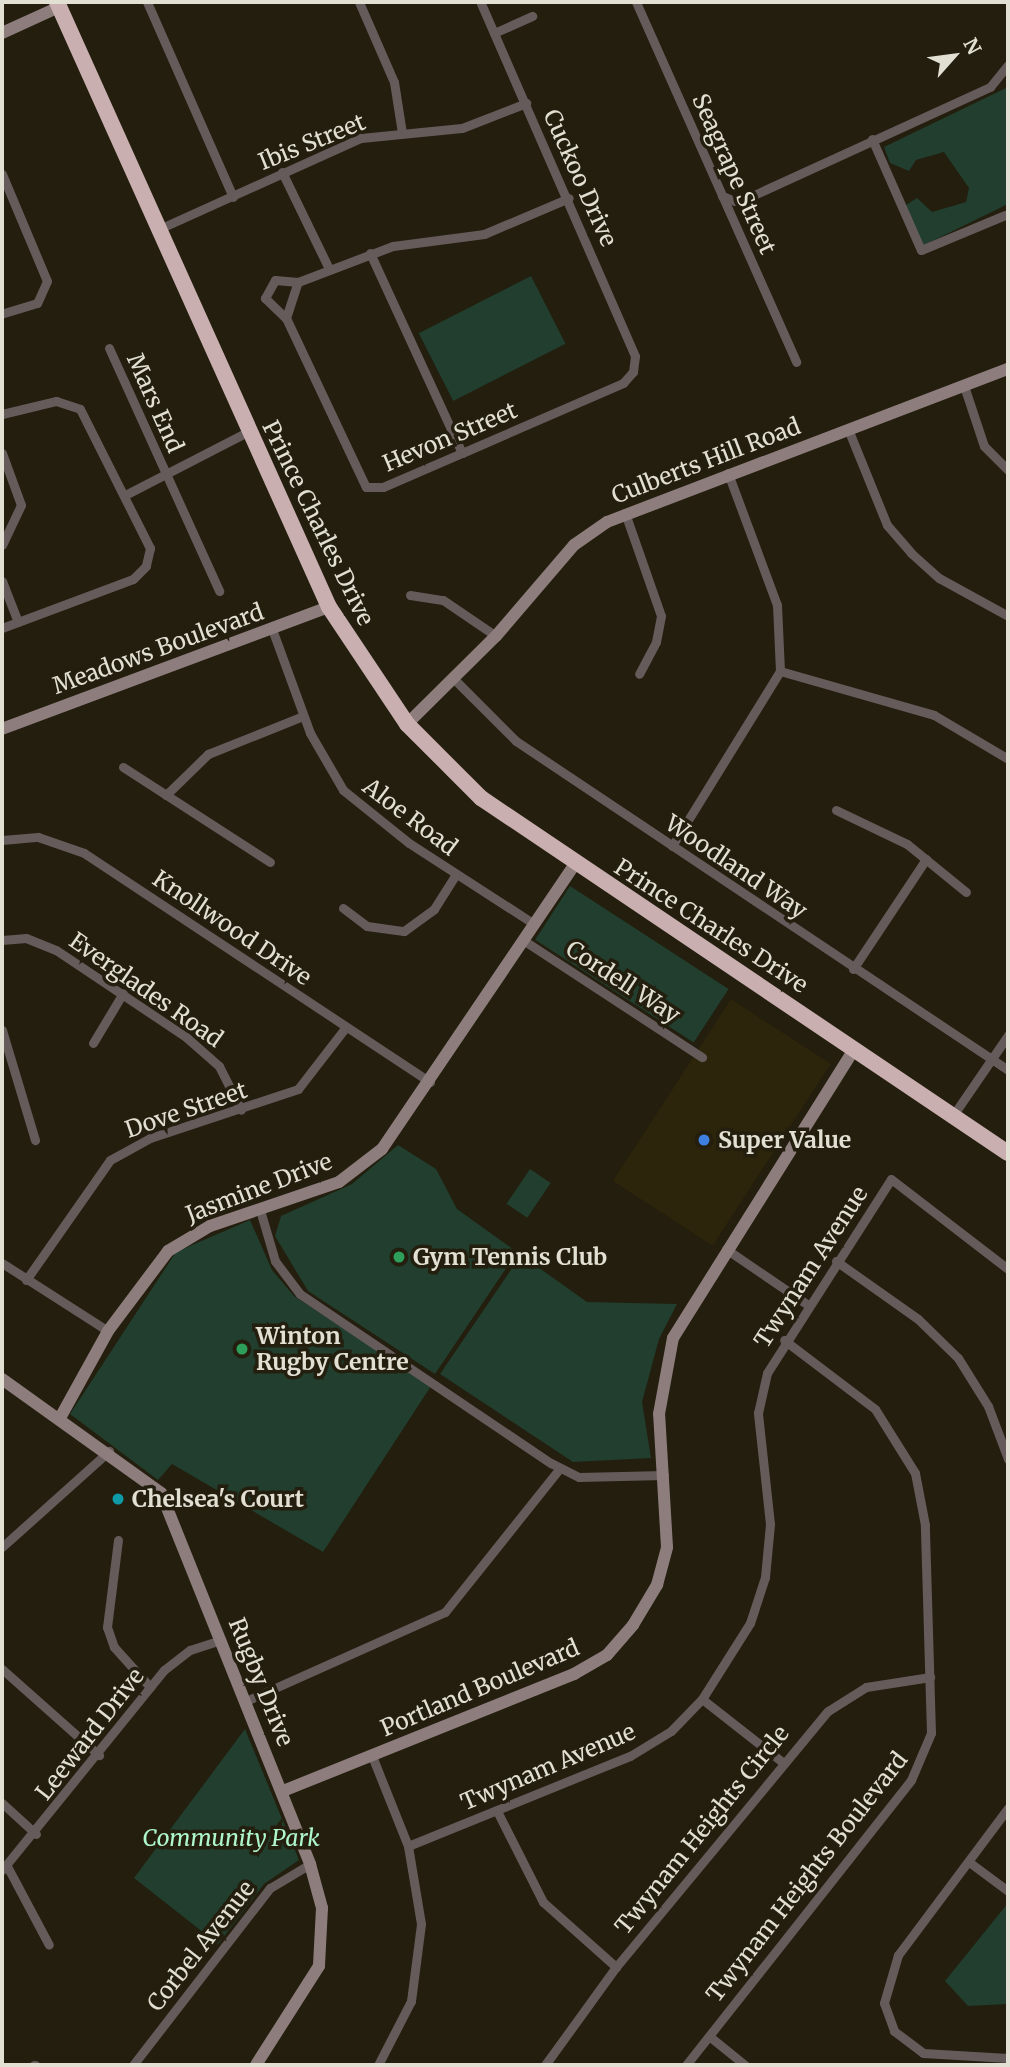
<!DOCTYPE html>
<style>
body{margin:0}
#map{position:relative;width:1010px;height:2067px;overflow:hidden;background:#231e0d;font-family:Merriweather,serif}
div>[style]{position:absolute}
.built>*{inset:0;background:#2c240b;transform-origin:0 0}
.green>*{inset:0;background:#213e2e;transform-origin:0 0}
.street>*{height:9px;margin:-4.5px;padding:0 4.5px;transform-origin:4.5px;border-radius:4.5px;background:#655b5b}
.secondary>*{height:12px;margin:-6px;padding:0 6px;transform-origin:6px;border-radius:6px;background:#8e7d7d}
.highway>*{height:16px;margin:-8px;padding:0 8px;transform-origin:8px;border-radius:8px;background:#caafb0}
.dots>*{width:19px;height:19px;translate:-50% -50%;box-sizing:border-box;border:4px solid #231e0d;border-radius:50%}
span{translate:-50% -50%;white-space:nowrap;text-align:center;line-height:1.15;-webkit-text-stroke:7px #231e0d;paint-order:stroke}
.street-label{font-size:23px;color:#e2dfd3}
.poi-label{font-size:23px;color:#e2dfd3;font-weight:700}
.left{translate:0 -50%;text-align:left}
.park-label{font-size:23px;color:#aef6cc;font-style:italic}
.frame{position:absolute;inset:0;border:4px solid #e2dfd3;pointer-events:none}
.north{position:absolute;left:919px;top:21px;width:70px;height:70px;-webkit-text-stroke:5px #231e0d;paint-order:stroke;rotate:62deg;font-size:19px;font-weight:700;line-height:28px;text-align:center;color:#e2dfd3}
.north::after{content:'';display:block;margin:auto;width:24px;height:32px;background:#e2dfd3;clip-path:polygon(50% 0,100% 100%,50% 72%,0 100%)}
</style>
<div id="map">
<div class="built">
<i style="left:731px;top:999px;width:119px;height:217px;rotate:33deg"></i>
</div>
<div class="green">
<i style="clip-path:polygon(1006px 88px,1008px 204px,922px 246px,906px 205px,917px 198px,932px 212px,966px 202px,969px 188px,944px 152px,916px 160px,909px 171px,890px 163px,884px 147px)"></i>
<i style="left:531px;top:276px;width:76px;height:126px;rotate:63deg"></i>
<i style="left:570px;top:886px;width:189px;height:64px;rotate:33deg"></i>
<i style="clip-path:polygon(398px 1145px,436px 1169px,457px 1209px,517px 1252px,435px 1374px,308px 1291px,275px 1236px,281px 1216px,352px 1184px)"></i>
<i style="left:530px;top:1169px;width:25px;height:42px;rotate:34deg"></i>
<i style="clip-path:polygon(250px 1220px,272px 1270px,294px 1296px,431px 1386px,323px 1552px,172px 1464px,158px 1480px,70px 1414px,176px 1252px)"></i>
<i style="clip-path:polygon(521px 1255px,587px 1302px,677px 1304px,659px 1339px,642px 1402px,651px 1458px,573px 1462px,440px 1374px)"></i>
<i style="clip-path:polygon(245px 1729px,299px 1860px,264px 1884px,218px 1944px,134px 1878px)"></i>
<i style="clip-path:polygon(1008px 1903px,1008px 2004px,968px 2006px,945px 1981px)"></i>
</div>
<div class="street">
<i style="left:147px;top:2px;width:213px;rotate:66.2deg"></i>
<i style="left:359px;top:2px;width:87px;rotate:66.4deg"></i>
<i style="left:394px;top:82px;width:52px;rotate:81.1deg"></i>
<i style="left:636px;top:2px;width:394px;rotate:66deg"></i>
<i style="left:494px;top:33px;width:42px;rotate:-24.1deg"></i>
<i style="left:872px;top:139px;width:121px;rotate:66.2deg"></i>
<i style="left:921px;top:250px;width:91px;rotate:-22.6deg"></i>
<i style="left:282px;top:172px;width:108px;rotate:64.1deg"></i>
<i style="left:2px;top:174px;width:116px;rotate:67.2deg"></i>
<i style="left:47px;top:281px;width:24px;rotate:114deg"></i>
<i style="left:37px;top:303px;width:37px;rotate:163deg"></i>
<i style="left:722px;top:196px;width:14px;rotate:21deg"></i>
<i style="left:735px;top:201px;width:20px;rotate:-18deg"></i>
<i style="left:754px;top:195px;width:260px;rotate:-24.6deg"></i>
<i style="left:990px;top:87px;width:28px;rotate:-51deg"></i>
<i style="left:159px;top:229px;width:222px;rotate:-24.3deg"></i>
<i style="left:361px;top:138px;width:101px;rotate:-5.7deg"></i>
<i style="left:462px;top:128px;width:69px;rotate:-21.3deg"></i>
<i style="left:370px;top:253px;width:220px;rotate:65.3deg"></i>
<i style="left:298px;top:282px;width:23px;rotate:-175deg"></i>
<i style="left:275px;top:280px;width:21px;rotate:119deg"></i>
<i style="left:265px;top:298px;width:29px;rotate:44deg"></i>
<i style="left:286px;top:318px;width:187px;rotate:64.7deg"></i>
<i style="left:366px;top:487px;width:17px"></i>
<i style="left:383px;top:487px;width:86px;rotate:-23.3deg"></i>
<i style="left:462px;top:453px;width:176px;rotate:-23.5deg"></i>
<i style="left:623px;top:383px;width:15px;rotate:-48deg"></i>
<i style="left:633px;top:372px;width:16px;rotate:-83deg"></i>
<i style="left:635px;top:356px;width:386px;rotate:-113.6deg"></i>
<i style="left:286px;top:318px;width:38px;rotate:-72deg"></i>
<i style="left:298px;top:282px;width:102px;rotate:-20.8deg"></i>
<i style="left:393px;top:246px;width:92px;rotate:-7.5deg"></i>
<i style="left:484px;top:234px;width:92px;rotate:-23deg"></i>
<i style="left:109px;top:348px;width:267px;rotate:65.6deg"></i>
<i style="left:964px;top:386px;width:63px;rotate:71.6deg"></i>
<i style="left:984px;top:446px;width:34px;rotate:45deg"></i>
<i style="left:2px;top:414px;width:56px;rotate:-13.5deg"></i>
<i style="left:56px;top:401px;width:25px;rotate:18deg"></i>
<i style="left:80px;top:409px;width:156px;rotate:63.3deg"></i>
<i style="left:150px;top:548px;width:18px;rotate:103deg"></i>
<i style="left:146px;top:566px;width:18px;rotate:135deg"></i>
<i style="left:133px;top:579px;width:140px;rotate:159.5deg"></i>
<i style="left:848px;top:429px;width:104px;rotate:67.9deg"></i>
<i style="left:887px;top:525px;width:37px;rotate:49deg"></i>
<i style="left:911px;top:553px;width:38px;rotate:42deg"></i>
<i style="left:939px;top:578px;width:79px;rotate:28.8deg"></i>
<i style="left:2px;top:453px;width:55px;rotate:69.9deg"></i>
<i style="left:21px;top:505px;width:44px;rotate:115.4deg"></i>
<i style="left:127px;top:494px;width:137px;rotate:-27.3deg"></i>
<i style="left:625px;top:513px;width:109px;rotate:70.7deg"></i>
<i style="left:661px;top:616px;width:26px;rotate:101deg"></i>
<i style="left:656px;top:642px;width:36px;rotate:118deg"></i>
<i style="left:2px;top:581px;width:44px;rotate:68.7deg"></i>
<i style="left:410px;top:595px;width:33px;rotate:9deg"></i>
<i style="left:443px;top:600px;width:64px;rotate:34.2deg"></i>
<i style="left:272px;top:629px;width:111px;rotate:69.9deg"></i>
<i style="left:310px;top:733px;width:66px;rotate:59.9deg"></i>
<i style="left:343px;top:790px;width:85px;rotate:38.8deg"></i>
<i style="left:409px;top:843px;width:149px;rotate:32.9deg"></i>
<i style="left:780px;top:671px;width:160px;rotate:15.9deg"></i>
<i style="left:934px;top:715px;width:86px;rotate:30.7deg"></i>
<i style="left:455px;top:680px;width:86px;rotate:45deg"></i>
<i style="left:516px;top:741px;width:592px;rotate:33.77deg"></i>
<i style="left:123px;top:767px;width:175px;rotate:32.9deg"></i>
<i style="left:166px;top:795px;width:59px;rotate:-44.3deg"></i>
<i style="left:208px;top:754px;width:102px;rotate:-21.8deg"></i>
<i style="left:836px;top:810px;width:79px;rotate:25.6deg"></i>
<i style="left:907px;top:844px;width:76px;rotate:39.1deg"></i>
<i style="left:2px;top:840px;width:36px;rotate:-5deg"></i>
<i style="left:38px;top:837px;width:49px;rotate:19.2deg"></i>
<i style="left:84px;top:853px;width:415px;rotate:33.5deg"></i>
<i style="left:672px;top:846px;width:206px;rotate:-58.3deg"></i>
<i style="left:780px;top:671px;width:66px;rotate:-92.6deg"></i>
<i style="left:777px;top:605px;width:141px;rotate:-110.4deg"></i>
<i style="left:343px;top:908px;width:30px;rotate:37deg"></i>
<i style="left:367px;top:926px;width:37px;rotate:8deg"></i>
<i style="left:404px;top:931px;width:37px;rotate:-36deg"></i>
<i style="left:434px;top:909px;width:41px;rotate:-57.8deg"></i>
<i style="left:2px;top:940px;width:24px;rotate:-5deg"></i>
<i style="left:26px;top:938px;width:32px;rotate:22deg"></i>
<i style="left:56px;top:950px;width:156px;rotate:33.8deg"></i>
<i style="left:186px;top:1037px;width:44px;rotate:41.3deg"></i>
<i style="left:219px;top:1066px;width:49px;rotate:63.4deg"></i>
<i style="left:523px;top:940px;width:214px;rotate:33.2deg"></i>
<i style="left:853px;top:969px;width:132px;rotate:-56.4deg"></i>
<i style="left:2px;top:1030px;width:115px;rotate:73.3deg"></i>
<i style="left:93px;top:1043px;width:58px;rotate:-59deg"></i>
<i style="left:954px;top:1114px;width:96px;rotate:-55.6deg"></i>
<i style="left:260px;top:1210px;width:53px;rotate:73.6deg"></i>
<i style="left:275px;top:1261px;width:41px;rotate:52.9deg"></i>
<i style="left:300px;top:1294px;width:303px;rotate:34deg"></i>
<i style="left:551px;top:1463px;width:31px;rotate:27deg"></i>
<i style="left:579px;top:1477px;width:85px;rotate:-1.3deg"></i>
<i style="left:726px;top:1249px;width:99px;rotate:34.3deg"></i>
<i style="left:836px;top:1261px;width:100px;rotate:35.3deg"></i>
<i style="left:918px;top:1319px;width:56px;rotate:44.3deg"></i>
<i style="left:958px;top:1358px;width:57px;rotate:58deg"></i>
<i style="left:988px;top:1406px;width:57px;rotate:69.3deg"></i>
<i style="left:2px;top:1263px;width:126px;rotate:32.7deg"></i>
<i style="left:26px;top:1280px;width:146px;rotate:-55deg"></i>
<i style="left:110px;top:1160px;width:46px;rotate:-28.8deg"></i>
<i style="left:150px;top:1138px;width:156px;rotate:-18.3deg"></i>
<i style="left:298px;top:1089px;width:78px;rotate:-52.3deg"></i>
<i style="left:118px;top:1540px;width:88px;rotate:97.2deg"></i>
<i style="left:107px;top:1627px;width:21px;rotate:71deg"></i>
<i style="left:114px;top:1647px;width:54px;rotate:48deg"></i>
<i style="left:2px;top:1547px;width:144px;rotate:-41.9deg"></i>
<i style="left:2px;top:1669px;width:130px;rotate:41.6deg"></i>
<i style="left:702px;top:1699px;width:100px;rotate:38.1deg"></i>
<i style="left:246px;top:1701px;width:218px;rotate:-24.1deg"></i>
<i style="left:445px;top:1612px;width:183px;rotate:-51.4deg"></i>
<i style="left:372px;top:1756px;width:97px;rotate:68.2deg"></i>
<i style="left:408px;top:1846px;width:79px;rotate:80.5deg"></i>
<i style="left:421px;top:1924px;width:78px;rotate:97.4deg"></i>
<i style="left:411px;top:2001px;width:72px;rotate:117.3deg"></i>
<i style="left:2px;top:1803px;width:46px;rotate:42.4deg"></i>
<i style="left:1008px;top:1808px;width:184px;rotate:126.8deg"></i>
<i style="left:898px;top:1955px;width:50px;rotate:106.3deg"></i>
<i style="left:884px;top:2003px;width:30px;rotate:70deg"></i>
<i style="left:894px;top:2031px;width:36px;rotate:37deg"></i>
<i style="left:923px;top:2053px;width:85px;rotate:3.4deg"></i>
<i style="left:497px;top:1811px;width:102px;rotate:63.2deg"></i>
<i style="left:543px;top:1902px;width:98px;rotate:41.7deg"></i>
<i style="left:408px;top:1846px;width:240px;rotate:-22.1deg"></i>
<i style="left:630px;top:1756px;width:48px;rotate:-31.4deg"></i>
<i style="left:671px;top:1731px;width:45px;rotate:-45.9deg"></i>
<i style="left:702px;top:1699px;width:90px;rotate:-57.7deg"></i>
<i style="left:750px;top:1623px;width:48px;rotate:-71.9deg"></i>
<i style="left:765px;top:1577px;width:53px;rotate:-84.6deg"></i>
<i style="left:770px;top:1524px;width:112px;rotate:-96.2deg"></i>
<i style="left:758px;top:1413px;width:41px;rotate:-77.3deg"></i>
<i style="left:767px;top:1373px;width:230px;rotate:-57.4deg"></i>
<i style="left:891px;top:1179px;width:148px;rotate:37.6deg"></i>
<i style="left:969px;top:1862px;width:49px;rotate:36.6deg"></i>
<i style="left:7px;top:1866px;width:89px;rotate:62deg"></i>
<i style="left:2px;top:1870px;width:257px;rotate:-51deg"></i>
<i style="left:164px;top:1670px;width:33px;rotate:-38deg"></i>
<i style="left:190px;top:1650px;width:33px;rotate:-18deg"></i>
<i style="left:709px;top:2036px;width:46px;rotate:38.9deg"></i>
<i style="left:34px;top:2065px;width:1px"></i>
<i style="left:133px;top:2065px;width:224px;rotate:-52.3deg"></i>
<i style="left:270px;top:1888px;width:47px;rotate:-31deg"></i>
<i style="left:545px;top:2065px;width:121px;rotate:-54.1deg"></i>
<i style="left:616px;top:1967px;width:332px;rotate:-50.4deg"></i>
<i style="left:828px;top:1711px;width:45px;rotate:-32.3deg"></i>
<i style="left:866px;top:1687px;width:65px;rotate:-8.9deg"></i>
<i style="left:686px;top:2065px;width:363px;rotate:-51.7deg"></i>
<i style="left:911px;top:1780px;width:51px;rotate:-66.9deg"></i>
<i style="left:931px;top:1733px;width:208px;rotate:-91.7deg"></i>
<i style="left:925px;top:1525px;width:53px;rotate:-100.9deg"></i>
<i style="left:915px;top:1473px;width:75px;rotate:-122deg"></i>
<i style="left:875px;top:1409px;width:114px;rotate:-142.8deg"></i>
</div>
<div class="secondary">
<i style="left:2px;top:33px;width:63px;rotate:-24.5deg"></i>
<i style="left:407px;top:724px;width:125px;rotate:-44.7deg"></i>
<i style="left:496px;top:636px;width:120px;rotate:-49.4deg"></i>
<i style="left:574px;top:545px;width:40px;rotate:-34.9deg"></i>
<i style="left:607px;top:522px;width:429px;rotate:-20.9deg"></i>
<i style="left:2px;top:729px;width:349px;rotate:-20.5deg"></i>
<i style="left:2px;top:1379px;width:196px;rotate:35.6deg"></i>
<i style="left:161px;top:1493px;width:400px;rotate:68.1deg"></i>
<i style="left:310px;top:1864px;width:46px;rotate:74.7deg"></i>
<i style="left:322px;top:1908px;width:58px;rotate:93deg"></i>
<i style="left:319px;top:1966px;width:117px;rotate:122.5deg"></i>
<i style="left:60px;top:1418px;width:99px;rotate:-61.1deg"></i>
<i style="left:108px;top:1331px;width:100px;rotate:-53.1deg"></i>
<i style="left:168px;top:1251px;width:49px;rotate:-30.8deg"></i>
<i style="left:210px;top:1226px;width:136px;rotate:-18.8deg"></i>
<i style="left:339px;top:1182px;width:54px;rotate:-37.5deg"></i>
<i style="left:382px;top:1149px;width:344px;rotate:-55.9deg"></i>
<i style="left:283px;top:1791px;width:314px;rotate:-21.9deg"></i>
<i style="left:574px;top:1674px;width:38px;rotate:-30deg"></i>
<i style="left:607px;top:1655px;width:40px;rotate:-49deg"></i>
<i style="left:633px;top:1625px;width:47px;rotate:-59deg"></i>
<i style="left:657px;top:1585px;width:39px;rotate:-75deg"></i>
<i style="left:667px;top:1547px;width:133px;rotate:-93.4deg"></i>
<i style="left:659px;top:1414px;width:77px;rotate:-79.6deg"></i>
<i style="left:673px;top:1338px;width:342px;rotate:-57.9deg"></i>
</div>
<div class="highway">
<i style="left:57px;top:2px;width:663px;rotate:65.79deg"></i>
<i style="left:329px;top:607px;width:141px;rotate:56.3deg"></i>
<i style="left:407px;top:724px;width:105px;rotate:45deg"></i>
<i style="left:481px;top:798px;width:635px;rotate:33.97deg"></i>
</div>
<div class="dots">
<i style="left:704px;top:1140px;background:#3f7fe0"></i>
<i style="left:399px;top:1257px;background:#2e9e5b"></i>
<i style="left:242px;top:1349px;background:#2e9e5b"></i>
<i style="left:118px;top:1499px;background:#0f9aa8"></i>
</div>
<div class="street-label">
<span style="left:312px;top:142px;rotate:-22deg">Ibis Street</span>
<span style="left:734px;top:174px;rotate:66deg">Seagrape Street</span>
<span style="left:580px;top:178px;rotate:66deg">Cuckoo Drive</span>
<span style="left:155px;top:403px;rotate:66deg">Mars End</span>
<span style="left:450px;top:437px;rotate:-23deg">Hevon Street</span>
<span style="left:706px;top:461px;rotate:-21deg">Culberts Hill Road</span>
<span style="left:318px;top:523px;rotate:64deg">Prince Charles Drive</span>
<span style="left:158px;top:649px;rotate:-20deg">Meadows Boulevard</span>
<span style="left:410px;top:817px;rotate:37deg">Aloe Road</span>
<span style="left:736px;top:867px;rotate:34deg">Woodland Way</span>
<span style="left:711px;top:926px;rotate:33deg">Prince Charles Drive</span>
<span style="left:232px;top:928px;rotate:34deg">Knollwood Drive</span>
<span style="left:623px;top:982px;rotate:33deg">Cordell Way</span>
<span style="left:146px;top:990px;rotate:35deg">Everglades Road</span>
<span style="left:186px;top:1110px;rotate:-19deg">Dove Street</span>
<span style="left:259px;top:1188px;rotate:-21deg">Jasmine Drive</span>
<span style="left:811px;top:1267px;rotate:-57deg">Twynam Avenue</span>
<span style="left:261px;top:1682px;rotate:68deg">Rugby Drive</span>
<span style="left:480px;top:1688px;rotate:-23deg">Portland Boulevard</span>
<span style="left:90px;top:1734px;rotate:-52deg">Leeward Drive</span>
<span style="left:548px;top:1767px;rotate:-23deg">Twynam Avenue</span>
<span style="left:702px;top:1830px;rotate:-51deg">Twynam Heights Circle</span>
<span style="left:807px;top:1877px;rotate:-52deg">Twynam Heights Boulevard</span>
<span style="left:201px;top:1946px;rotate:-52deg">Corbel Avenue</span>
</div>
<div class="poi-label">
<span class="left" style="left:718px;top:1140px">Super Value</span>
<span class="left" style="left:413px;top:1257px">Gym Tennis Club</span>
<span class="left" style="left:256px;top:1349px">Winton<br>Rugby Centre</span>
<span class="left" style="left:132px;top:1499px">Chelsea's Court</span>
</div>
<div class="park-label">
<span style="left:231px;top:1838px">Community Park</span>
</div>
<div class="frame"></div>
<div class="north">N</div>
</div>
